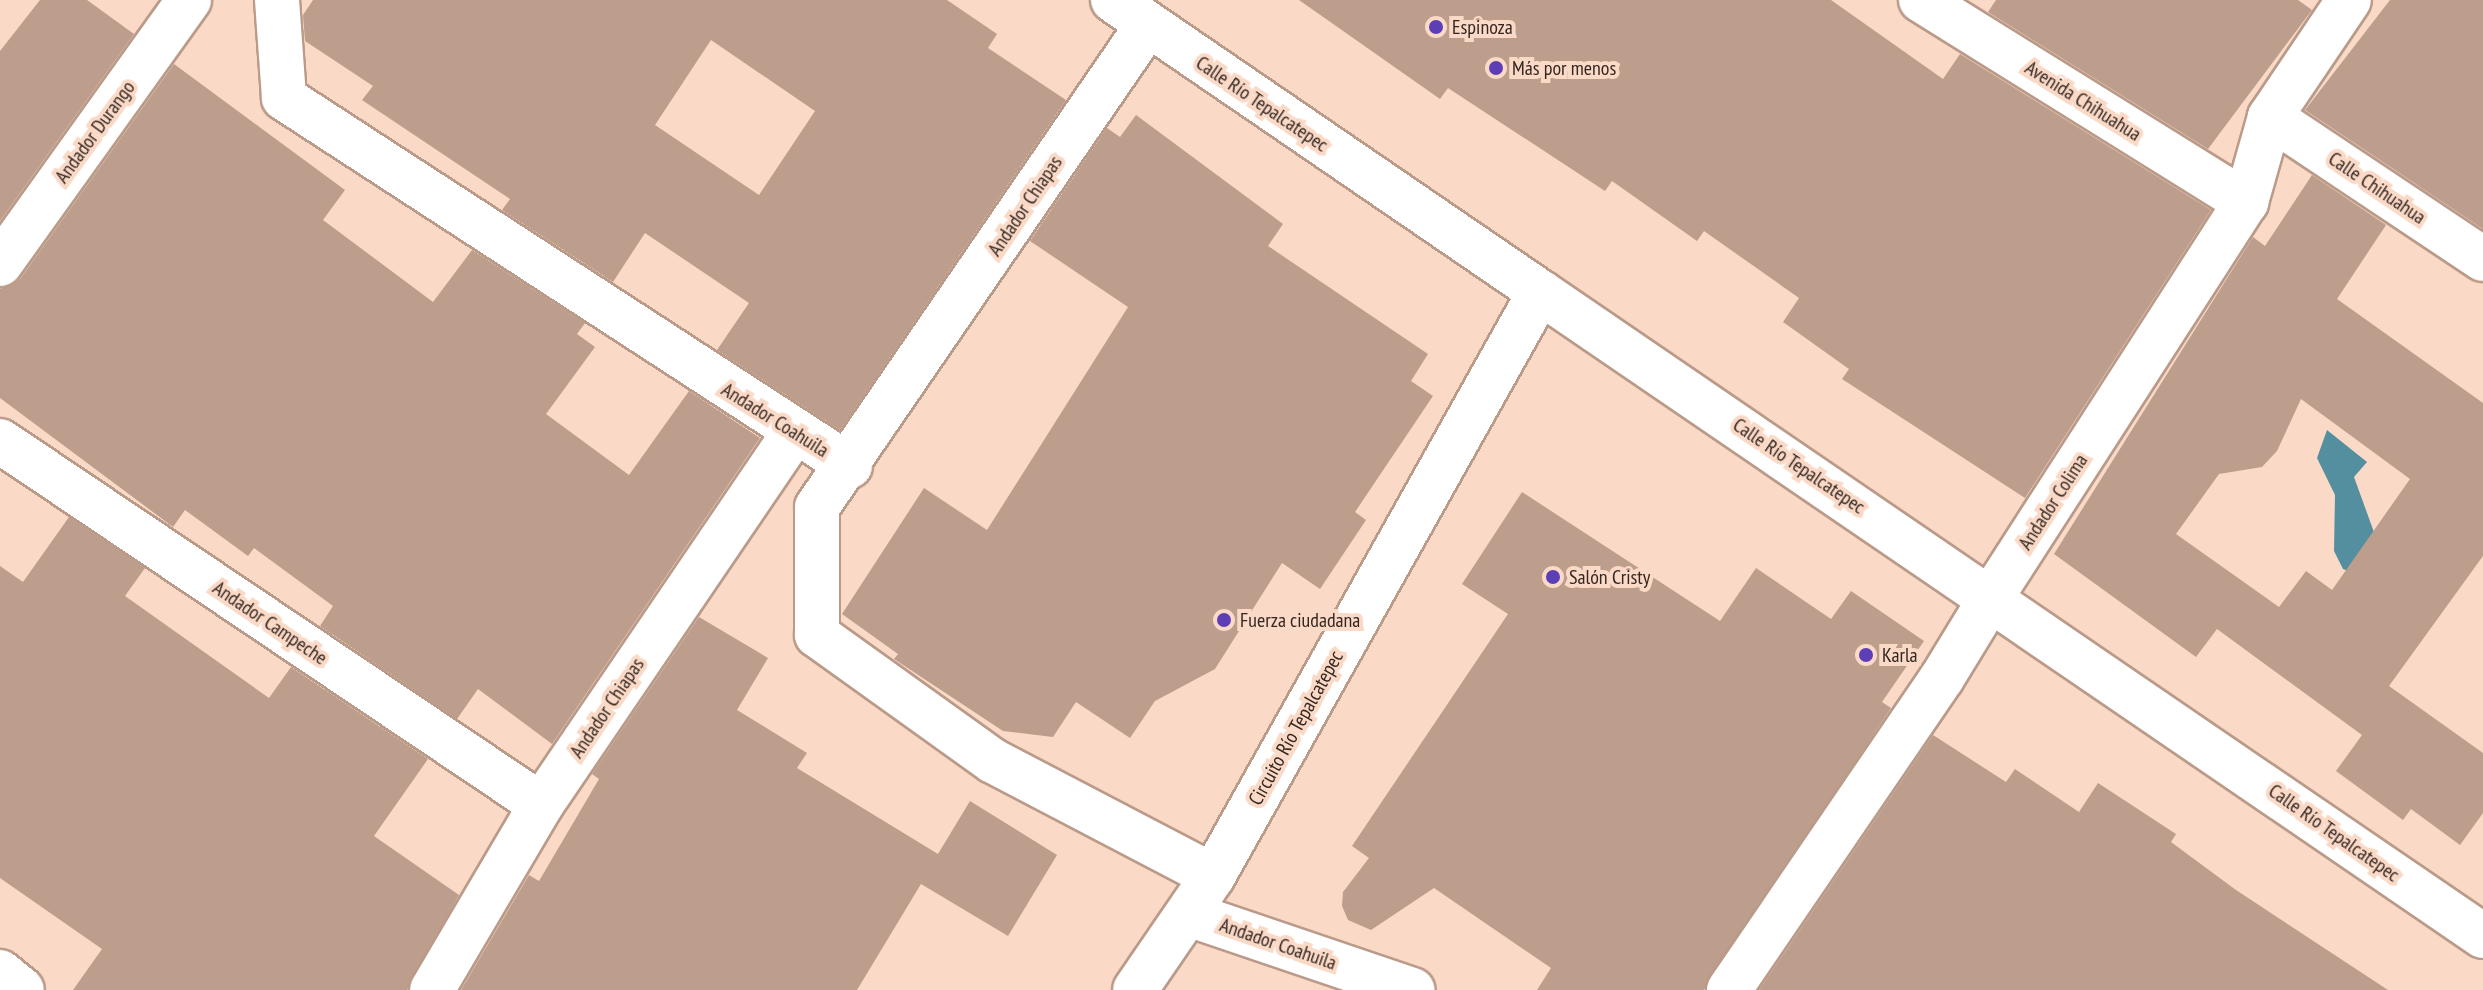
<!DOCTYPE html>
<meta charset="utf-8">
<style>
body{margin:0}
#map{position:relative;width:2483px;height:990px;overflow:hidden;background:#fbd9c7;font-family:"PT Sans Narrow",sans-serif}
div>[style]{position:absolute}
.water>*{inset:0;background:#548fa0}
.building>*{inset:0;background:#bd9d8c}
.roads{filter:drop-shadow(2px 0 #ba9a89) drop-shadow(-2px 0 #ba9a89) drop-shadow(0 2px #ba9a89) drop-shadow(0 -2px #ba9a89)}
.pedestrian>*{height:44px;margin:-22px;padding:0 22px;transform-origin:22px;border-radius:22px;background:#fff}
.minor>*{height:44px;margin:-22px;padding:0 22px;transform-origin:22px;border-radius:22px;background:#fff}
.tertiary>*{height:44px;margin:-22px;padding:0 22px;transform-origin:22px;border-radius:22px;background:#fff}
.dots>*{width:22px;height:22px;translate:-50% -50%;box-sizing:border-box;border:4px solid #fbd9c7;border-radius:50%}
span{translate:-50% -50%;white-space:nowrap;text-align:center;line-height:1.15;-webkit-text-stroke:8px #fbd9c7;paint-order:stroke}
.poi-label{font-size:20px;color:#332720}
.left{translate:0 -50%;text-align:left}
.street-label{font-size:20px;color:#332720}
</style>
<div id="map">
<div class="water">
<i style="clip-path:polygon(2327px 430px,2367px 462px,2354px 477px,2379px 546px,2361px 576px,2343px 569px,2334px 551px,2335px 495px,2317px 458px)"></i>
</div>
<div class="building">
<i style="clip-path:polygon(40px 0,87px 0,134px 34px,0 221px,0 51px)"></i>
<i style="clip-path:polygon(evenodd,313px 0,947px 0,997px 34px,988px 48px,1066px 100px,840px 430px,717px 350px,749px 303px,645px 233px,613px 282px,502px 210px,510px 199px,362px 100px,373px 86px,305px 41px,303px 15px,313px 0,711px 40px,815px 111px,759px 195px,655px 125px,711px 40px)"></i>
<i style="clip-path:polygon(1299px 0,1831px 0,1943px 79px,1960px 54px,2211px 210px,2025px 498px,1842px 379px,1849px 369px,1783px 322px,1799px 298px,1704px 231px,1697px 241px,1612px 181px,1605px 191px,1448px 88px,1440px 99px)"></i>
<i style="clip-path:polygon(1996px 0,2298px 0,2312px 10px,2208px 149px,1988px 12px)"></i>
<i style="clip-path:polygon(2390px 0,2483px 0,2483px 229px,2305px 110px)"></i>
<i style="clip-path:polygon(174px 64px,345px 190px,323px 220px,433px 302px,472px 250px,585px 323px,577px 334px,595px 347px,546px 414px,629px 475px,689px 391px,760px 438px,552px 744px,478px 689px,457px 719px,320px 626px,333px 606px,254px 548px,248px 556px,185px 510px,173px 527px,0 398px,0 289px,20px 279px)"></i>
<i style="clip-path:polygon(1136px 115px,1283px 224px,1268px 246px,1428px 354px,1411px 381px,1433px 396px,1355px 512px,1366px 520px,1320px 589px,1282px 563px,1215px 669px,1155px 701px,1130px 738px,1076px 702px,1053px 737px,1003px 731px,894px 659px,898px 654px,842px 614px,924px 488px,987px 530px,1128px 307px,1030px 241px,1107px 128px,1120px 137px)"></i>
<i style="clip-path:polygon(evenodd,2312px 175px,2386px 225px,2337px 299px,2483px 403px,2483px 556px,2389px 686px,2483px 753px,2483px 813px,2460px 845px,2411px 809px,2403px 820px,2336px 771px,2362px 735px,2217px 629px,2196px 657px,2054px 554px,2253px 237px,2265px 246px,2312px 175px,2301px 399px,2410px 479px,2332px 590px,2306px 571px,2279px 607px,2176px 534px,2219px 474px,2262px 467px,2277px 451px,2301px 399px)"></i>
<i style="clip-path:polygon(1522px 492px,1720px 621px,1756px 568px,1831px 619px,1851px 591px,1924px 641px,1882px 702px,1891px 708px,1704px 990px,1537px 990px,1551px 968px,1434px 888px,1371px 930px,1348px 920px,1342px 906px,1343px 892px,1369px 858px,1352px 846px,1508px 614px,1462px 584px)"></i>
<i style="clip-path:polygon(69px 517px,145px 568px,125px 596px,269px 698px,291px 667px,428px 759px,374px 836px,459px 895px,407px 990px,73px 990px,102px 949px,0 878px,0 566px,23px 582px)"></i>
<i style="clip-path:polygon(699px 617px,768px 658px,737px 710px,807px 753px,797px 768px,938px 854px,970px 801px,1057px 855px,1008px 936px,921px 884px,857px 990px,461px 990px,529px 875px,539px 881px,599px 779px,592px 774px)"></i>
<i style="clip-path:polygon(1933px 735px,2006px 782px,2015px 769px,2079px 812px,2098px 783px,2176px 834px,2171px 842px,2236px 890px,2388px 990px,1759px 990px)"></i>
</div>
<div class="roads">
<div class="pedestrian">
<i style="left:1942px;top:678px;width:96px;rotate:-58.6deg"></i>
</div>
<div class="minor">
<i style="left:277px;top:0;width:98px;rotate:85.9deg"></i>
<i style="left:284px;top:98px;width:675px;rotate:33.03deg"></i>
<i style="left:1921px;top:0;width:383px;rotate:31.9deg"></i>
<i style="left:1147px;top:26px;width:583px;rotate:124.45deg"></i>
<i style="left:817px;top:507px;width:128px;rotate:90deg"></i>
<i style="left:817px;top:635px;width:216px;rotate:35.6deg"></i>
<i style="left:993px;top:761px;width:248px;rotate:27.6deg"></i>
<i style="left:2270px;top:117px;width:256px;rotate:33.7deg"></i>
<i style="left:0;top:264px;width:325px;rotate:-54.4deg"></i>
<i style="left:1540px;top:292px;width:1142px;rotate:34.33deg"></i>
<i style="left:0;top:441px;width:652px;rotate:33.93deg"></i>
<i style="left:1992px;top:596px;width:469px;rotate:-57.2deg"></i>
<i style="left:2246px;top:202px;width:88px;rotate:-74.2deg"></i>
<i style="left:2270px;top:117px;width:141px;rotate:-56deg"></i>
<i style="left:1188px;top:914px;width:237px;rotate:18.7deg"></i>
<i style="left:0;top:972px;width:28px;rotate:39deg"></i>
<i style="left:432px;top:990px;width:215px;rotate:-59.5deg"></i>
<i style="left:541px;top:805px;width:448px;rotate:-55.8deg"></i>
<i style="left:1729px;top:990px;width:378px;rotate:-55.7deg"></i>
</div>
<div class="tertiary">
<i style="left:1113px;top:0;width:517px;rotate:34.37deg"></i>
<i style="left:1540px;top:292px;width:669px;rotate:119.25deg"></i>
<i style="left:1213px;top:876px;width:138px;rotate:124.4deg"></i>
</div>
</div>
<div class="dots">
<i style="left:1436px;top:27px;background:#5c3eb6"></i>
<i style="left:1496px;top:68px;background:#5c3eb6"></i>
<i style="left:1553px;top:577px;background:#5c3eb6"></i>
<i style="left:1224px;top:620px;background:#5c3eb6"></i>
<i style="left:1866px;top:655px;background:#5c3eb6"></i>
</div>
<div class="poi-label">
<span class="left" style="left:1452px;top:27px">Espinoza</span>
<span class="left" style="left:1512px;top:68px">Más por menos</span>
<span class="left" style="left:1569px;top:577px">Salón Cristy</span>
<span class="left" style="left:1240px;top:620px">Fuerza ciudadana</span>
<span class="left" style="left:1882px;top:655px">Karla</span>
</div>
<div class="street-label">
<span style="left:2083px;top:101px;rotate:32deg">Avenida Chihuahua</span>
<span style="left:1262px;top:104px;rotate:34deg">Calle Río Tepalcatepec</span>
<span style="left:95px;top:132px;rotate:-54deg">Andador Durango</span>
<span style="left:2377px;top:188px;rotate:34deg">Calle Chihuahua</span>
<span style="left:1025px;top:206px;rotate:-56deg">Andador Chiapas</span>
<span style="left:775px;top:420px;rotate:32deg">Andador Coahuila</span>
<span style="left:1799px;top:466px;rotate:34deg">Calle Río Tepalcatepec</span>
<span style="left:2053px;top:502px;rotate:-57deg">Andador Colima</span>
<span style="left:270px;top:623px;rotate:34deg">Andador Campeche</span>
<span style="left:607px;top:708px;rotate:-56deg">Andador Chiapas</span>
<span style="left:1296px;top:728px;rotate:-61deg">Circuito Río Tepalcatepec</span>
<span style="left:2334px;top:833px;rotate:35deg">Calle Río Tepalcatepec</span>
<span style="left:1278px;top:944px;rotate:19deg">Andador Coahuila</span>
</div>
</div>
